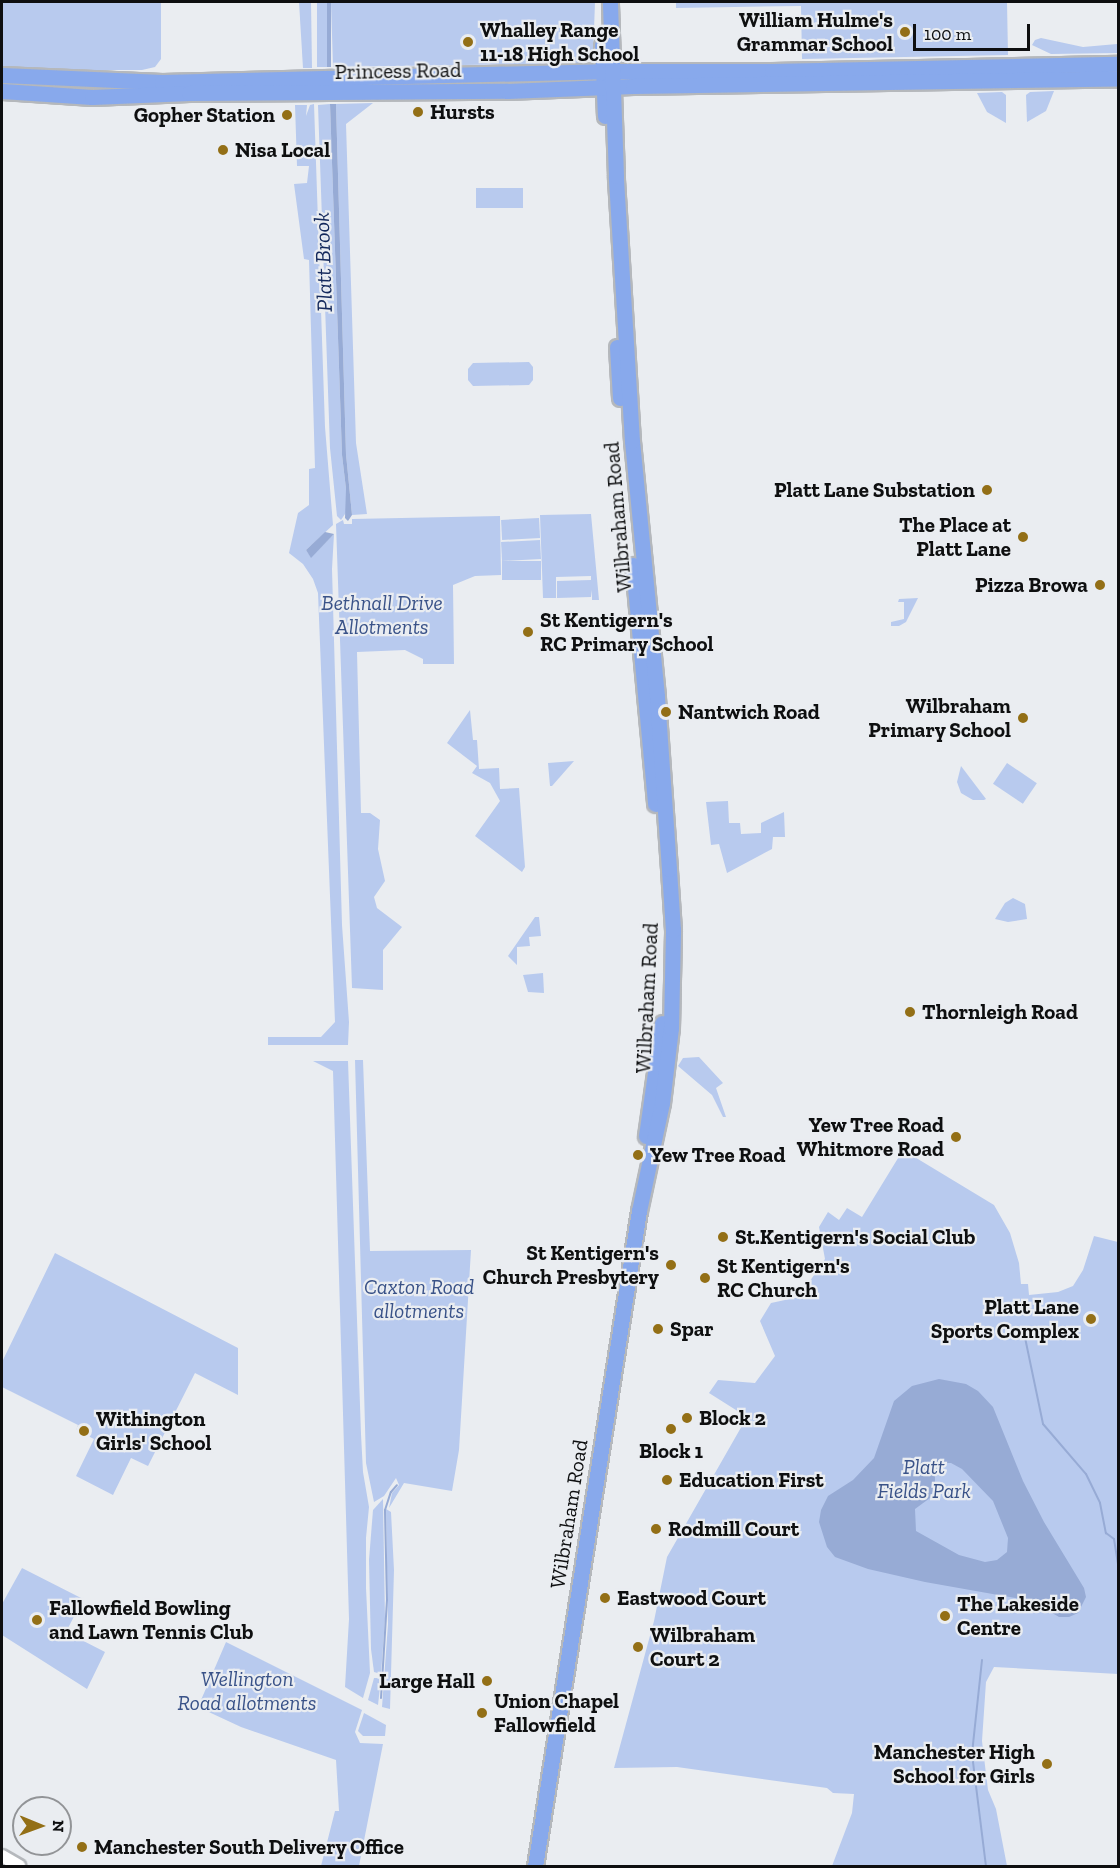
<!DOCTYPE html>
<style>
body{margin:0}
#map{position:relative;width:1120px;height:1868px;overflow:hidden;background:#eaedf1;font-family:"Zilla Slab",serif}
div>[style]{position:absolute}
.green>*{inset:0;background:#b8caee;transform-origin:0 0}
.water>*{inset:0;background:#97abd5;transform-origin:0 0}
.stream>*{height:2px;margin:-1px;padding:0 1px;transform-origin:1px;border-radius:1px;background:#97abd5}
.roads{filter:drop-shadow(2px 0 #b5b8bc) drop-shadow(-2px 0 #b5b8bc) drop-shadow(0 2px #b5b8bc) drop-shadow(0 -2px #b5b8bc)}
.secondary>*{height:12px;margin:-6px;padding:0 6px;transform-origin:6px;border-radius:6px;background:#fff}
.highway>*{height:15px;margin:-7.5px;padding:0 7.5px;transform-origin:7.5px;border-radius:7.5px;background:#88a9ec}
.dots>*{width:16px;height:16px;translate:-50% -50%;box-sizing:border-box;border:3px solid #eaedf1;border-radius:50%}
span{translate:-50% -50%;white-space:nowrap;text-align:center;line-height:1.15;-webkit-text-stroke:4.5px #eaedf1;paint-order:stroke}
.poi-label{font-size:21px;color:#0e0f10;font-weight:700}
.right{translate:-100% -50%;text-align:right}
.left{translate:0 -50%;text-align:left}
.street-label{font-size:21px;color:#0e0f10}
.park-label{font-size:21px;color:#395288;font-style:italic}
.water-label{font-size:22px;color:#14295c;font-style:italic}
.frame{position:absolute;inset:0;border:3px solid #0e0f10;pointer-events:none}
.north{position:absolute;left:12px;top:1796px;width:60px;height:60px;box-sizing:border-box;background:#eaedf1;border:2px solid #929497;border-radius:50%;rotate:91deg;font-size:16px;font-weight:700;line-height:24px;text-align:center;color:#0e0f10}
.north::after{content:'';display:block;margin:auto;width:21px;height:27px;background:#936f16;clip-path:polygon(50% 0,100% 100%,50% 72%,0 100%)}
.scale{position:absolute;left:913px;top:24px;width:117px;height:27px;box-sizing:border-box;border:3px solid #0e0f10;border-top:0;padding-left:8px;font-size:18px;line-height:21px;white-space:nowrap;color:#0e0f10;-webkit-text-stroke:4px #eaedf1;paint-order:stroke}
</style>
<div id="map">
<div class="green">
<i style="clip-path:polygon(2px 2px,161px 2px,161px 59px,155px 67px,142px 70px,26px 70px,2px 67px)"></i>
<i style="clip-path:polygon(299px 2px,311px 2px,312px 68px,303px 68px)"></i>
<i style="left:317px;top:2px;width:10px;height:65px"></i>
<i style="clip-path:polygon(331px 2px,595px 2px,593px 57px,584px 63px,333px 67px)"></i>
<i style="clip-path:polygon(676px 2px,1007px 2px,1008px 55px,802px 59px,801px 6px,676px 8px)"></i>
<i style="clip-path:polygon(1041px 38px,1083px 47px,1117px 44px,1118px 53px,1051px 54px,1032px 45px,1035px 40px)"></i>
<i style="clip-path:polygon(1054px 91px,1046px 111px,1027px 122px,1026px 95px,1030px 92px)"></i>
<i style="clip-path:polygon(1002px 92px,1006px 95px,1006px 123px,987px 112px,977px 93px)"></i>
<i style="clip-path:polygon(373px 103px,346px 124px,356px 443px,367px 514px,352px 515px,346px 454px,336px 104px)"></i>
<i style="clip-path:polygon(314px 104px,325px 427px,333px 525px,306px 550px,311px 557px,334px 534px,332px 569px,342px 925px,349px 1022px,348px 1045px,268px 1045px,268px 1037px,321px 1037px,335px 1022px,318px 593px,313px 579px,303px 564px,289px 553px,298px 513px,309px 505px,309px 469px,315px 468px,309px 260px,304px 259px,294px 184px,307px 183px,309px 166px,297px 166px,295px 105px,307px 105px,306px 116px,310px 105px)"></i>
<i style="clip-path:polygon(330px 104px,342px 455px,346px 489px,347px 511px,341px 520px,337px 516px,330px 448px,318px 105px)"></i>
<i style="left:523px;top:188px;width:20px;height:47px;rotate:90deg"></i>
<i style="clip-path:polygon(529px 362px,533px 367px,533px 380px,529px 385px,473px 386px,468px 380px,468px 369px,473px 363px)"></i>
<i style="clip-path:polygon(591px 514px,599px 600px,592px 600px,592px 590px,591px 597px,557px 598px,557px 581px,591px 580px,591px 576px,556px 577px,556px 598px,543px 598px,540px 515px)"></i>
<i style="clip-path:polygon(500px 516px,501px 575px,475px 576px,453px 585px,454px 664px,423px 664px,423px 659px,405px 650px,357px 652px,361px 813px,370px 813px,380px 820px,378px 849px,385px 881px,374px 897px,377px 908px,402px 927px,383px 950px,383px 990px,352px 988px,336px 524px,343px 520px,344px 524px,352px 524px,352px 519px)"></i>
<i style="left:539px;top:518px;width:20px;height:38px;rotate:87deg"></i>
<i style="left:540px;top:540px;width:19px;height:39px;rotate:87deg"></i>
<i style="left:541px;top:561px;width:19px;height:39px;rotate:90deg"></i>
<i style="clip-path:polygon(918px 598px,906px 622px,899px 626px,891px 626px,891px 622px,904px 619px,904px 602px,898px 602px,899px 599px)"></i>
<i style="clip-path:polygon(470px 710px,473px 740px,477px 740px,479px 769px,499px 768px,500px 789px,519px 788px,525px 867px,522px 872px,475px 836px,500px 801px,490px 783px,472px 773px,477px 766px,447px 743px)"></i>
<i style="clip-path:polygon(574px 761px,552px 786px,550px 786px,548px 763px)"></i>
<i style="left:1007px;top:763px;width:36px;height:25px;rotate:34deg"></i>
<i style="clip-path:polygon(961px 766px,986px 799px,984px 800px,973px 800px,961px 793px,957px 782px)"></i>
<i style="clip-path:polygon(728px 801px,729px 823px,740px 823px,741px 834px,761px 833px,761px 823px,784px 812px,785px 837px,773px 837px,772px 849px,727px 873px,719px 844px,711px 845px,706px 802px)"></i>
<i style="clip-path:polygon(1013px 898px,1025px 904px,1027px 919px,1008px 922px,995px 919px,1005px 903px)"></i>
<i style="clip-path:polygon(535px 917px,539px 917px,541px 936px,529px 937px,530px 946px,517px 947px,517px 965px,508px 956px)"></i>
<i style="clip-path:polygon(543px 973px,544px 993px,528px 992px,523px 975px)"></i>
<i style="clip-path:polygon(699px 1057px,723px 1083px,716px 1088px,726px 1117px,723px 1117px,712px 1095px,678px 1066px,683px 1058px)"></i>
<i style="clip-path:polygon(355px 1060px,363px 1060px,370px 1251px,471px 1250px,459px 1450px,452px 1491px,404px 1483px,389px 1508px,392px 1493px,399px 1485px,396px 1478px,384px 1496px,374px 1502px,366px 1463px)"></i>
<i style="clip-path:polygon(313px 1061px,348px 1061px,361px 1434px,363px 1472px,369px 1507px,366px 1538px,366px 1588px,370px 1673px,363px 1698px,345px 1687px,349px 1619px,333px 1071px)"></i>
<i style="clip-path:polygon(903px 1150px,994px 1205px,1010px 1233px,1019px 1263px,1021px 1284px,1028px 1284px,1029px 1295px,1058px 1292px,1073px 1286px,1083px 1270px,1094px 1236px,1118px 1242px,1118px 1674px,994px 1667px,986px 1682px,982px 1741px,988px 1790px,996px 1809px,1007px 1866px,832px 1866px,852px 1813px,854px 1794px,833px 1793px,827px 1788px,677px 1767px,614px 1768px,654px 1621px,667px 1557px,747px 1417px,709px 1393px,718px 1380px,755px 1383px,775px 1356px,760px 1321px,771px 1303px,799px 1297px,825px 1259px,819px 1227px,828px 1212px,839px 1220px,847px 1208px,862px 1217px)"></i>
<i style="clip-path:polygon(55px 1253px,238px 1348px,238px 1395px,195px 1373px,148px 1466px,131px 1458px,113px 1495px,76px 1476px,94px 1439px,76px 1430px,78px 1425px,2px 1387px,2px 1362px)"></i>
<i style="clip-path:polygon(383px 1499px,385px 1619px,381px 1674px,374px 1672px,371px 1649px,369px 1560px,373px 1510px)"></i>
<i style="clip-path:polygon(386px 1509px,391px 1512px,394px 1570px,390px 1709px,382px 1707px,388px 1624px)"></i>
<i style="clip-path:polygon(22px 1568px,83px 1599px,66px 1632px,105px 1652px,87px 1689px,2px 1635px,2px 1604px)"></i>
<i style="clip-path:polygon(226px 1642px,362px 1710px,355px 1732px,360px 1743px,383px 1744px,359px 1866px,321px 1866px,335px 1811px,339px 1811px,336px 1760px,241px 1727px,198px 1707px)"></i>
<i style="clip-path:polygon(374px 1678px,381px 1678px,378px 1705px,368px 1700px)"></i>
<i style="clip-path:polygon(364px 1713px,386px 1725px,385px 1736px,363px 1736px,358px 1731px)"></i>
</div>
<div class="water">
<i style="left:327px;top:2px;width:4px;height:65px"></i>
<i style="clip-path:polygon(330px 104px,336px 104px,346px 454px,352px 515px,348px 521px,345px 518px,346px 489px,342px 455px)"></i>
<i style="clip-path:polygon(325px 532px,334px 534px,311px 558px,306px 550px)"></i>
<i style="clip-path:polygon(evenodd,939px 1379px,966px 1384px,978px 1391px,993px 1407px,1023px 1481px,1044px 1522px,1084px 1588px,1086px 1597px,1078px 1613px,1069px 1617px,1059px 1617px,1042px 1607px,1039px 1612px,1036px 1611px,1039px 1606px,1027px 1600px,925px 1582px,868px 1569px,835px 1557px,827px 1547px,819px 1522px,821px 1510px,828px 1496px,853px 1480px,874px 1458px,894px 1401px,912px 1386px,939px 1379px,940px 1463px,951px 1463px,962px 1469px,993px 1501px,1008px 1538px,1007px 1552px,997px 1560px,985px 1562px,959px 1555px,916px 1531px,915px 1509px,930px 1498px,935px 1486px,935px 1471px,940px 1463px)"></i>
</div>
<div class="stream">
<i style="left:1023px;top:1328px;width:98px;rotate:78.2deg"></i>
<i style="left:1043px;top:1424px;width:66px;rotate:49.3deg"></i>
<i style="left:1086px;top:1474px;width:32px;rotate:64deg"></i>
<i style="left:1100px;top:1503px;width:31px;rotate:79deg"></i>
<i style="left:1106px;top:1533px;width:10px;rotate:37deg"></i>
<i style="left:1114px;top:1539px;width:26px;rotate:81deg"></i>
<i style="left:982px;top:1660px;width:95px;rotate:96.1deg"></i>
<i style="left:972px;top:1754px;width:113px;rotate:82.9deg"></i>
<i style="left:381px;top:1698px;width:98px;rotate:-86.5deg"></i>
<i style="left:387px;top:1600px;width:90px;rotate:-91.3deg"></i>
<i style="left:385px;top:1510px;width:19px;rotate:-72deg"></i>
<i style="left:391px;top:1492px;width:9px;rotate:-49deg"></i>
</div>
<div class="roads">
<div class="secondary">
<i style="left:2px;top:1856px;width:20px;rotate:30deg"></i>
</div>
<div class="highway">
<i style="left:602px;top:45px;width:71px;rotate:87.6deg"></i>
<i style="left:2px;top:75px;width:160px;rotate:2.5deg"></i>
<i style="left:162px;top:82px;width:451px;rotate:-1.4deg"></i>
<i style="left:613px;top:71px;width:159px"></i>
<i style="left:772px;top:71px;width:346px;rotate:-1.2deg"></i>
<i style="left:2px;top:91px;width:90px;rotate:3.8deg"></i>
<i style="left:92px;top:97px;width:97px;rotate:-2.4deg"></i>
<i style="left:189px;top:93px;width:318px;rotate:-0.4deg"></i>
<i style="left:507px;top:91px;width:126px;rotate:-2.3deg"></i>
<i style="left:633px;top:86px;width:485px;rotate:-0.9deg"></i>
<i style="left:617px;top:347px;width:51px;rotate:86.6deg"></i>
<i style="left:633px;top:565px;width:240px;rotate:84.7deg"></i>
<i style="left:646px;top:1136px;width:114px;rotate:-81.9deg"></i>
<i style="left:535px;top:1866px;width:663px;rotate:-80.98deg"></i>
<i style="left:639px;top:1211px;width:110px;rotate:-78deg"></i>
<i style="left:662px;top:1103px;width:76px;rotate:-83.2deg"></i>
<i style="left:671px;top:1028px;width:98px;rotate:-88.8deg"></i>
<i style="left:673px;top:930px;width:61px;rotate:-93.8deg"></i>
<i style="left:669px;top:869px;width:173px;rotate:-94deg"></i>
<i style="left:657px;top:696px;width:256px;rotate:-95.6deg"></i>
<i style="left:632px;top:441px;width:265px;rotate:-93.5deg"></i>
<i style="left:616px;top:176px;width:174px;rotate:-92deg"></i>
</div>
</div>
<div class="dots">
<i style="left:905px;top:32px;background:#936f16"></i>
<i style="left:468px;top:42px;background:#936f16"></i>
<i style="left:418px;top:112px;background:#936f16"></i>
<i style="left:287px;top:115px;background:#936f16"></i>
<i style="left:223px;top:150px;background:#936f16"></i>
<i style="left:987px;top:490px;background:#936f16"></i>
<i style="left:1023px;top:537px;background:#936f16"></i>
<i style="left:1100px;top:585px;background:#936f16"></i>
<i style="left:528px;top:632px;background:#936f16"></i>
<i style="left:666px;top:712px;background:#936f16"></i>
<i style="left:1023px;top:718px;background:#936f16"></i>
<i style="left:910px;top:1012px;background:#936f16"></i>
<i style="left:956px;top:1137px;background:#936f16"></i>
<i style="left:638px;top:1155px;background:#936f16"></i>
<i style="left:723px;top:1237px;background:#936f16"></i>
<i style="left:671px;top:1265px;background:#936f16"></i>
<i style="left:705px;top:1278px;background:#936f16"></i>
<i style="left:1091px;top:1319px;background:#936f16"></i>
<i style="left:658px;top:1329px;background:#936f16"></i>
<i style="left:687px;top:1418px;background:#936f16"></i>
<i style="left:671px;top:1429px;background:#936f16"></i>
<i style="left:84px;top:1431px;background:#936f16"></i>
<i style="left:667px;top:1480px;background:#936f16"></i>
<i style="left:656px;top:1529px;background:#936f16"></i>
<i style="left:605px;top:1598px;background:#936f16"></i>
<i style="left:945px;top:1616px;background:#936f16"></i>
<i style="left:37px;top:1620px;background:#936f16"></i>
<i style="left:638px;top:1647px;background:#936f16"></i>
<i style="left:487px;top:1681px;background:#936f16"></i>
<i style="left:482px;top:1713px;background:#936f16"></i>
<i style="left:1047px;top:1764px;background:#936f16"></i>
<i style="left:82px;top:1847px;background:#936f16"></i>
</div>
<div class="poi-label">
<span class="right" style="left:893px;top:32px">William Hulme's<br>Grammar School</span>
<span class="left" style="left:480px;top:42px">Whalley Range<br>11-18 High School</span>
<span class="left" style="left:430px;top:112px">Hursts</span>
<span class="right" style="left:275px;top:115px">Gopher Station</span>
<span class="left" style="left:235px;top:150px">Nisa Local</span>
<span class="right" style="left:975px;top:490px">Platt Lane Substation</span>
<span class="right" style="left:1011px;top:537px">The Place at<br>Platt Lane</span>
<span class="right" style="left:1088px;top:585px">Pizza Browa</span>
<span class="left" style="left:540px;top:632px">St Kentigern's<br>RC Primary School</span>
<span class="right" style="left:1011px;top:718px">Wilbraham<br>Primary School</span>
<span class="left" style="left:678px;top:712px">Nantwich Road</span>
<span class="left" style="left:922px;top:1012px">Thornleigh Road</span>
<span class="right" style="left:944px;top:1137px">Yew Tree Road<br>Whitmore Road</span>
<span class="left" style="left:650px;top:1155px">Yew Tree Road</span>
<span class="left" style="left:735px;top:1237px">St.Kentigern's Social Club</span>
<span class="right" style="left:659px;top:1265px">St Kentigern's<br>Church Presbytery</span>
<span class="left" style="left:717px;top:1278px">St Kentigern's<br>RC Church</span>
<span class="right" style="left:1079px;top:1319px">Platt Lane<br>Sports Complex</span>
<span class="left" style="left:670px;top:1329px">Spar</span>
<span class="left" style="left:699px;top:1418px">Block 2</span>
<span class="left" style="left:96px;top:1431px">Withington<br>Girls' School</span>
<span style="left:671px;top:1451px">Block 1</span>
<span class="left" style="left:679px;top:1480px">Education First</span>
<span class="left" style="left:668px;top:1529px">Rodmill Court</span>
<span class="left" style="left:617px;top:1598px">Eastwood Court</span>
<span class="left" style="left:957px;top:1616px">The Lakeside<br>Centre</span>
<span class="left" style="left:49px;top:1620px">Fallowfield Bowling<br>and Lawn Tennis Club</span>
<span class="left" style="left:650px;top:1647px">Wilbraham<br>Court 2</span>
<span class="right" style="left:475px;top:1681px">Large Hall</span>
<span class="left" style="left:494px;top:1713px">Union Chapel<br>Fallowfield</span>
<span class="right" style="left:1035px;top:1764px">Manchester High<br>School for Girls</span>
<span class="left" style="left:94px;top:1847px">Manchester South Delivery Office</span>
</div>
<div class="street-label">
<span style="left:398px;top:71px;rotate:-1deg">Princess Road</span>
<span style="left:618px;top:517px;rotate:-95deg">Wilbraham Road</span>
<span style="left:647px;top:998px;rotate:-87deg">Wilbraham Road</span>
<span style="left:569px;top:1514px;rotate:-81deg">Wilbraham Road</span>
</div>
<div class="park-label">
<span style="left:382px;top:615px">Bethnall Drive<br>Allotments</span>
<span style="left:419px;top:1299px">Caxton Road<br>allotments</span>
<span style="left:924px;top:1479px">Platt<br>Fields Park</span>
<span style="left:247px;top:1691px">Wellington<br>Road allotments</span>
</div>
<div class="water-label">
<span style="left:323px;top:262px;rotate:-92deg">Platt Brook</span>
</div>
<div class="frame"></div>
<div class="north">N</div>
<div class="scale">100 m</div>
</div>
